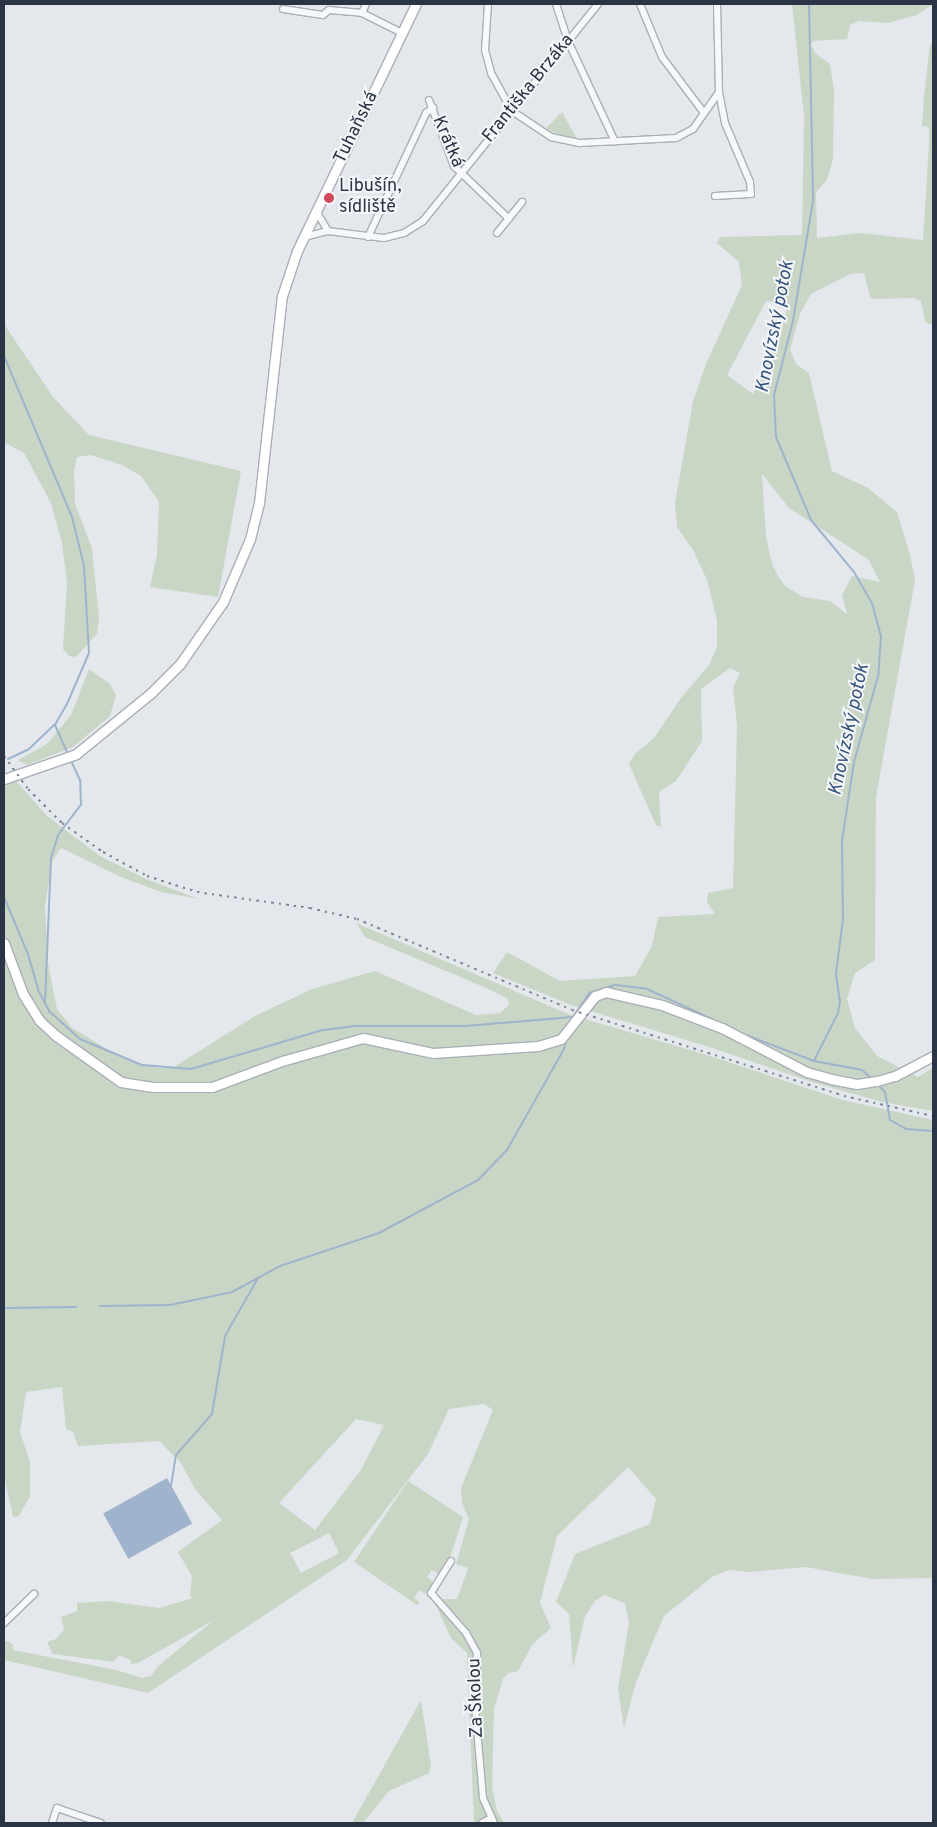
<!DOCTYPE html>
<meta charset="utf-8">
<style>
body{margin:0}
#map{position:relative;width:937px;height:1827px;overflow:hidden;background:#e4e7ec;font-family:Overpass,sans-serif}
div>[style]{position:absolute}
.green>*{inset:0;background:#c9d6c5}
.water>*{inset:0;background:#9fb4cc;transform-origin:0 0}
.stream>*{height:2px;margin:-1px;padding:0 1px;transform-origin:1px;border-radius:1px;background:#9fb4cc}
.roads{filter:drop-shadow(1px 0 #a9aeb7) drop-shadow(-1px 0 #a9aeb7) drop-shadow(0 1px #a9aeb7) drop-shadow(0 -1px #a9aeb7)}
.street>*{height:6px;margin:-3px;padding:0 3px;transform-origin:3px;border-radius:3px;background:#f7f8fa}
.secondary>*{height:9px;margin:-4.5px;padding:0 4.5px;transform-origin:4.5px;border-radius:4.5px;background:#fff}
.rail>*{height:2px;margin-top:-1px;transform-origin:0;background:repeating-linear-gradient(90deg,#7d8696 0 2.5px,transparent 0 7.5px)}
.dots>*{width:14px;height:14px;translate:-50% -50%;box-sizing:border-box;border:2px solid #f4f6f9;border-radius:50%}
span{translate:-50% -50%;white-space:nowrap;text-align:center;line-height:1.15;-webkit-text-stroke:4px #f4f6f9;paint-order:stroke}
.street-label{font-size:18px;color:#2b3445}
.poi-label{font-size:18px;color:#2b3445}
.left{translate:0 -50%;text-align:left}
.water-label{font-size:19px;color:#34527a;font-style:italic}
.frame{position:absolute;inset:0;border:5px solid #2b3445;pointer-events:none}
</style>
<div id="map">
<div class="green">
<i style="clip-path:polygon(evenodd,792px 4px,933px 4px,917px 15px,888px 23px,859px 21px,850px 25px,847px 39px,813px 41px,811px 45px,816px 54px,830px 64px,834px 91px,833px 159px,827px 180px,816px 192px,817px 238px,861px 233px,923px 240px,929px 143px,929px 127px,922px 126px,924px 97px,930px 45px,933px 44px,933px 325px,925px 322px,921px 301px,914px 298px,875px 299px,870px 297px,864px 273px,850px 274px,811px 294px,800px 314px,790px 350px,796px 364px,809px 373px,832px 471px,868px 488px,897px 512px,910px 555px,915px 580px,876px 797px,875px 960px,855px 973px,847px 999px,855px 1028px,877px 1056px,918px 1077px,933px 1068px,933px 1111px,882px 1102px,812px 1082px,709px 1047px,571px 1005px,493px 973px,507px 952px,560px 981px,635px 976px,652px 946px,658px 917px,715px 914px,707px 902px,708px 893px,733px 888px,737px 727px,733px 687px,740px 673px,730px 668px,701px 689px,702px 741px,676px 781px,659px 792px,661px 827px,656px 825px,629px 764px,635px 754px,654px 738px,681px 698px,709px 665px,717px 647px,717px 620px,707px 580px,693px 550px,677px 527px,675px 503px,693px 401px,706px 364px,742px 285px,739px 262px,717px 243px,720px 237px,802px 235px,804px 116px,792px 4px,766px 301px,782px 303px,787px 310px,773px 353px,753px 394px,727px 375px,766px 301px,792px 4px,762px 474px,789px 508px,869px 560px,880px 582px,852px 576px,842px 595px,847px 614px,830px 601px,803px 597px,785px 586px,778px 576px,772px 564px,766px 537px,762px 474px)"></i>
<i style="clip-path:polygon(562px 112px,577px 139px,562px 137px,546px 128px)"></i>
<i style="clip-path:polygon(4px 324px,53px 397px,89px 435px,241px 471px,218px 597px,150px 587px,157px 555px,159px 502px,141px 476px,122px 465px,91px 455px,77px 457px,74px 471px,75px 504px,92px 548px,99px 618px,97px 634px,76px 657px,69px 656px,63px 649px,67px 584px,62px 543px,51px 503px,24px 453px,4px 442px)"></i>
<i style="clip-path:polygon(89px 669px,110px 684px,116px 695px,110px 716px,73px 747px,27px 765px,18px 760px,47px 744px,71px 715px)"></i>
<i style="clip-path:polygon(evenodd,16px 781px,47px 816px,100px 856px,146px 879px,199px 899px,161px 892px,121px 877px,61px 848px,52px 861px,45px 906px,48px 963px,57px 1009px,72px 1028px,122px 1058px,157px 1068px,174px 1067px,255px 1016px,312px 989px,375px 971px,476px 1015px,500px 1013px,509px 1005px,508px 999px,491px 990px,365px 937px,356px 923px,568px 1014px,707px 1055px,843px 1100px,933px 1120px,933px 1578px,872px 1579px,806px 1567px,749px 1572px,729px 1570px,712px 1577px,664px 1616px,636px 1682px,624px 1728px,618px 1688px,629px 1623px,625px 1603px,604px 1595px,595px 1601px,585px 1616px,573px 1668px,569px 1614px,556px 1602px,575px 1554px,650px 1524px,656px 1499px,628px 1467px,557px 1536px,540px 1603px,551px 1628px,532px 1645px,518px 1671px,508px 1673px,503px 1679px,494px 1709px,492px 1788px,497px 1811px,504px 1823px,474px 1823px,467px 1653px,451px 1638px,433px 1599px,457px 1599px,468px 1568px,456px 1564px,469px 1519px,462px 1503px,461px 1488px,493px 1410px,484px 1404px,449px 1409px,428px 1454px,347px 1560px,148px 1693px,4px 1660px,4px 1642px,9px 1641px,13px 1645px,13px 1650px,116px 1670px,142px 1678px,151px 1676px,158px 1666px,214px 1620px,138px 1663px,131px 1664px,131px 1660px,119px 1655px,114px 1662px,53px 1654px,47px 1642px,56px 1639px,64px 1630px,61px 1617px,77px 1611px,77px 1603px,108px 1601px,159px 1608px,193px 1598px,190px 1596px,192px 1576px,178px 1552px,222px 1520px,195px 1489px,181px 1463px,159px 1441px,78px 1446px,73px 1432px,66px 1429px,62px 1387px,26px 1392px,20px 1432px,30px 1462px,30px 1496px,19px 1516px,13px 1517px,4px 1475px,4px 785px,16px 781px,356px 1419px,384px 1425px,361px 1470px,315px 1530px,279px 1503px,356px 1419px,16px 781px,329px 1533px,339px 1553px,301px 1573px,290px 1553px,329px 1533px)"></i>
<i style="clip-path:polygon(408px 1481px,463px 1517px,449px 1561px,439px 1574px,432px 1570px,427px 1577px,433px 1582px,425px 1594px,419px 1590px,414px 1598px,420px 1602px,417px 1605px,354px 1562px)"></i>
<i style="clip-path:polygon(421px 1700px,431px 1766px,429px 1773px,389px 1791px,363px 1823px,352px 1823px)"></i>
</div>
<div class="water">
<i style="left:167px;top:1478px;width:52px;height:73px;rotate:61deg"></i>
</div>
<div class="stream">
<i style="left:809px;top:4px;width:197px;rotate:88.8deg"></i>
<i style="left:813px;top:201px;width:122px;rotate:99.5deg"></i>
<i style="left:793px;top:321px;width:76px;rotate:104.4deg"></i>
<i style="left:774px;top:395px;width:42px;rotate:87.3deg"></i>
<i style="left:776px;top:437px;width:90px;rotate:67.1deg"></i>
<i style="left:811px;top:520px;width:67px;rotate:50.4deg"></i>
<i style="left:854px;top:572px;width:36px;rotate:60deg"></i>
<i style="left:872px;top:603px;width:35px;rotate:75deg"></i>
<i style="left:881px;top:637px;width:39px;rotate:94deg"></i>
<i style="left:878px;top:676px;width:89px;rotate:105.6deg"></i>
<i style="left:854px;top:762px;width:79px;rotate:98.7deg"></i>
<i style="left:842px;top:840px;width:79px;rotate:89.3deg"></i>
<i style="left:843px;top:919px;width:55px;rotate:97.3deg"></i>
<i style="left:836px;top:974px;width:27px;rotate:82deg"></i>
<i style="left:840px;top:1001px;width:12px;rotate:99deg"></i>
<i style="left:838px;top:1013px;width:54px;rotate:116.6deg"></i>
<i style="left:814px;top:1061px;width:49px;rotate:10.6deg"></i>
<i style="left:862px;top:1070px;width:12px;rotate:42deg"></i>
<i style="left:4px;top:356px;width:175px;rotate:67.1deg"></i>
<i style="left:72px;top:517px;width:50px;rotate:76.2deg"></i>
<i style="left:84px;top:566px;width:87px;rotate:86.7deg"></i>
<i style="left:89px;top:653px;width:56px;rotate:113.3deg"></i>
<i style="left:67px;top:704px;width:24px;rotate:120deg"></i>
<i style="left:55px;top:725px;width:32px;rotate:66deg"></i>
<i style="left:8px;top:759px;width:23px;rotate:-25deg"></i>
<i style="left:29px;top:749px;width:35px;rotate:-44deg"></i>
<i style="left:4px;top:897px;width:62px;rotate:67.2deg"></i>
<i style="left:28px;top:954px;width:37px;rotate:74deg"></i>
<i style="left:38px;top:990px;width:24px;rotate:62deg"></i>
<i style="left:49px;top:1011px;width:42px;rotate:42.1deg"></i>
<i style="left:80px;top:1039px;width:67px;rotate:22.8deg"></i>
<i style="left:142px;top:1065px;width:49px;rotate:4.7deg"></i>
<i style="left:191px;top:1069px;width:138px;rotate:-16.5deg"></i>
<i style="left:323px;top:1030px;width:31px;rotate:-7deg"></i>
<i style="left:354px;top:1026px;width:111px"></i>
<i style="left:465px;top:1026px;width:108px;rotate:-4.8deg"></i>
<i style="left:573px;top:1017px;width:29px;rotate:-56deg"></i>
<i style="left:589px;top:993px;width:28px;rotate:-17deg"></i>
<i style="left:616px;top:985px;width:31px;rotate:7deg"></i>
<i style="left:647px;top:989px;width:74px;rotate:24.8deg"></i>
<i style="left:45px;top:1002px;width:144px;rotate:-87.6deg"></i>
<i style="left:51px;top:858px;width:24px;rotate:-73deg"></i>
<i style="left:58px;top:835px;width:38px;rotate:-53deg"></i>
<i style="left:81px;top:805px;width:25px;rotate:-92deg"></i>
<i style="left:80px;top:780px;width:23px;rotate:-115deg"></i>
<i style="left:746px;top:1035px;width:73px;rotate:20.9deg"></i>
<i style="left:878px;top:1085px;width:10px;rotate:45deg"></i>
<i style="left:885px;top:1092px;width:28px;rotate:80deg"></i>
<i style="left:890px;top:1120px;width:18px;rotate:29deg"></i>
<i style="left:906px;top:1129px;width:27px;rotate:4deg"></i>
<i style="left:100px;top:1306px;width:70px;rotate:-0.8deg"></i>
<i style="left:170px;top:1305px;width:63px;rotate:-11.8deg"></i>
<i style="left:232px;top:1292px;width:55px;rotate:-28.4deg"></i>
<i style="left:280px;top:1266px;width:104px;rotate:-18.4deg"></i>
<i style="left:379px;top:1233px;width:112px;rotate:-28.2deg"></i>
<i style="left:478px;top:1180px;width:42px;rotate:-46deg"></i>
<i style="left:507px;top:1150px;width:116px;rotate:-60.6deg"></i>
<i style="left:564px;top:1049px;width:12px;rotate:-76deg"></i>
<i style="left:4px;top:1308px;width:72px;rotate:-0.8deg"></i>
<i style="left:171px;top:1486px;width:31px;rotate:-81deg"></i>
<i style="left:176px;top:1455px;width:55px;rotate:-48.7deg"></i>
<i style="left:212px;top:1414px;width:79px;rotate:-80.5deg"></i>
<i style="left:225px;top:1336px;width:67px;rotate:-60.4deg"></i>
</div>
<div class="roads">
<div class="street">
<i style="left:488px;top:4px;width:46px;rotate:93.7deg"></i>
<i style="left:485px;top:50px;width:24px;rotate:75deg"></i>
<i style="left:491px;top:73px;width:43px;rotate:61.1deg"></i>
<i style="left:512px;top:111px;width:47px;rotate:33.7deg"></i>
<i style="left:551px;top:137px;width:30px;rotate:12deg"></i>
<i style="left:580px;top:143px;width:96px;rotate:-3deg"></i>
<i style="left:676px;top:138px;width:19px;rotate:-28deg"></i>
<i style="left:693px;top:129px;width:45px;rotate:-54.9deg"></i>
<i style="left:719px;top:92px;width:88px;rotate:-91.3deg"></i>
<i style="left:556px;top:4px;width:39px;rotate:72deg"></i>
<i style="left:568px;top:41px;width:111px;rotate:65deg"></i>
<i style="left:640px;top:4px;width:57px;rotate:67.5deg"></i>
<i style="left:662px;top:57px;width:70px;rotate:53.1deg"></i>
<i style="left:283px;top:9px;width:40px;rotate:8.5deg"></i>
<i style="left:323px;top:15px;width:8px;rotate:-40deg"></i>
<i style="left:329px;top:10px;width:33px;rotate:5deg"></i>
<i style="left:362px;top:13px;width:45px;rotate:26.6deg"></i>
<i style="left:362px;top:13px;width:10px;rotate:-66deg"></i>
<i style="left:429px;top:100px;width:71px;rotate:69.3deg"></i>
<i style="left:454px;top:166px;width:76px;rotate:43.9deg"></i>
<i style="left:715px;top:196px;width:36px;rotate:-3deg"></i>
<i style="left:751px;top:194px;width:12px;rotate:-95deg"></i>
<i style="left:750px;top:182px;width:64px;rotate:-113deg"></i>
<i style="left:725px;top:123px;width:32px;rotate:-101deg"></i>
<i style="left:316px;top:211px;width:23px;rotate:59deg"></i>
<i style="left:497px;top:233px;width:40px;rotate:-51deg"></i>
<i style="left:304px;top:237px;width:25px;rotate:-14deg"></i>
<i style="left:328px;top:231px;width:56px;rotate:7.1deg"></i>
<i style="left:384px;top:238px;width:21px;rotate:-14deg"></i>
<i style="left:404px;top:233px;width:22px;rotate:-32deg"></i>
<i style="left:423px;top:221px;width:279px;rotate:-51.1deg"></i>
<i style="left:368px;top:237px;width:137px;rotate:-64.9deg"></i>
<i style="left:426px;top:113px;width:9px;rotate:-36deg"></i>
<i style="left:451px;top:1561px;width:38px;rotate:122deg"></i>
<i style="left:431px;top:1593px;width:53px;rotate:48.8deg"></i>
<i style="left:466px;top:1633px;width:23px;rotate:61deg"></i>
<i style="left:477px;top:1653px;width:53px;rotate:92.2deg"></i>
<i style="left:475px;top:1706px;width:92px;rotate:85deg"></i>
<i style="left:483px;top:1798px;width:27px;rotate:66deg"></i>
<i style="left:4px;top:1623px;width:42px;rotate:-44deg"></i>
<i style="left:52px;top:1823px;width:16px;rotate:-72deg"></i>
<i style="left:57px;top:1808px;width:46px;rotate:18.8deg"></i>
<i style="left:482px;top:1823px;width:11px;rotate:-27deg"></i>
</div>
<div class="secondary">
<i style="left:4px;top:779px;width:76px;rotate:-19.1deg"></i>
<i style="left:76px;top:754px;width:97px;rotate:-39.1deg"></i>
<i style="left:151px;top:693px;width:41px;rotate:-45deg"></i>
<i style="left:180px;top:664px;width:75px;rotate:-55.3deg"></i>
<i style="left:223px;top:602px;width:69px;rotate:-66.8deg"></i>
<i style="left:250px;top:539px;width:37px;rotate:-76deg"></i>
<i style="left:259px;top:503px;width:208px;rotate:-83.7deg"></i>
<i style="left:282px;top:296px;width:47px;rotate:-71.6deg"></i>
<i style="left:297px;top:251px;width:274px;rotate:-64.3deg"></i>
<i style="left:4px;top:943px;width:54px;rotate:69.6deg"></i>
<i style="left:23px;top:994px;width:31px;rotate:58deg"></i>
<i style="left:39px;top:1020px;width:22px;rotate:43deg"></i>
<i style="left:55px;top:1035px;width:81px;rotate:35.5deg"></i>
<i style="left:121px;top:1082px;width:32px;rotate:9deg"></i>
<i style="left:153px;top:1087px;width:59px"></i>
<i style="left:212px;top:1087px;width:75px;rotate:-20.4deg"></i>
<i style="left:282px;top:1061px;width:84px;rotate:-15.9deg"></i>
<i style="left:363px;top:1038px;width:72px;rotate:12.1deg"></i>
<i style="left:433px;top:1053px;width:105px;rotate:-3.8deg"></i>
<i style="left:538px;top:1046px;width:24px;rotate:-17deg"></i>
<i style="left:561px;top:1039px;width:55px;rotate:-51.7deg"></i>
<i style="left:595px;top:996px;width:12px;rotate:-20deg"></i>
<i style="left:606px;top:992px;width:57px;rotate:13.1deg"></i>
<i style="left:662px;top:1005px;width:64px;rotate:21deg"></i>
<i style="left:722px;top:1028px;width:96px;rotate:27.4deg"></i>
<i style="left:807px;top:1072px;width:25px;rotate:16deg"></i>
<i style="left:831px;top:1079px;width:26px;rotate:11deg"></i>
<i style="left:857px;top:1084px;width:20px;rotate:-9deg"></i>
<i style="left:877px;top:1081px;width:19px;rotate:-16deg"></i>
<i style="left:895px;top:1076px;width:43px;rotate:-27.8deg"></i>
</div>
</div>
<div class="rail">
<i style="left:4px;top:756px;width:41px;rotate:54deg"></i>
<i style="left:28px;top:789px;width:48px;rotate:45deg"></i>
<i style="left:62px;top:823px;width:50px;rotate:35.3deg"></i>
<i style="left:103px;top:852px;width:50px;rotate:28.6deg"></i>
<i style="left:147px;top:876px;width:52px;rotate:17.7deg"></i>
<i style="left:197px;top:892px;width:114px;rotate:8.1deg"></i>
<i style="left:310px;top:908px;width:48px;rotate:13.2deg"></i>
<i style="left:357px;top:919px;width:233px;rotate:22.9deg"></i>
<i style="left:572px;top:1010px;width:285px;rotate:17.5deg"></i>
<i style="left:844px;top:1096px;width:91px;rotate:12.7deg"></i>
</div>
<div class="dots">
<i style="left:329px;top:198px;background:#d1495b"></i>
</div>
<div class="street-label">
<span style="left:529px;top:89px;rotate:-51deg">Františka Brzáka</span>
<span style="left:357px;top:128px;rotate:-64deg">Tuhaňská</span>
<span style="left:447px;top:142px;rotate:67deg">Krátká</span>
<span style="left:477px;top:1698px;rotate:-92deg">Za Školou</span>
</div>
<div class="poi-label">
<span class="left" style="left:339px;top:198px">Libušín,<br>sídliště</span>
</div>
<div class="water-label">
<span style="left:776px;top:327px;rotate:-79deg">Knovízský potok</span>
<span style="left:850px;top:730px;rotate:-78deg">Knovízský potok</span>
</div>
<div class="frame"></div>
</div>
